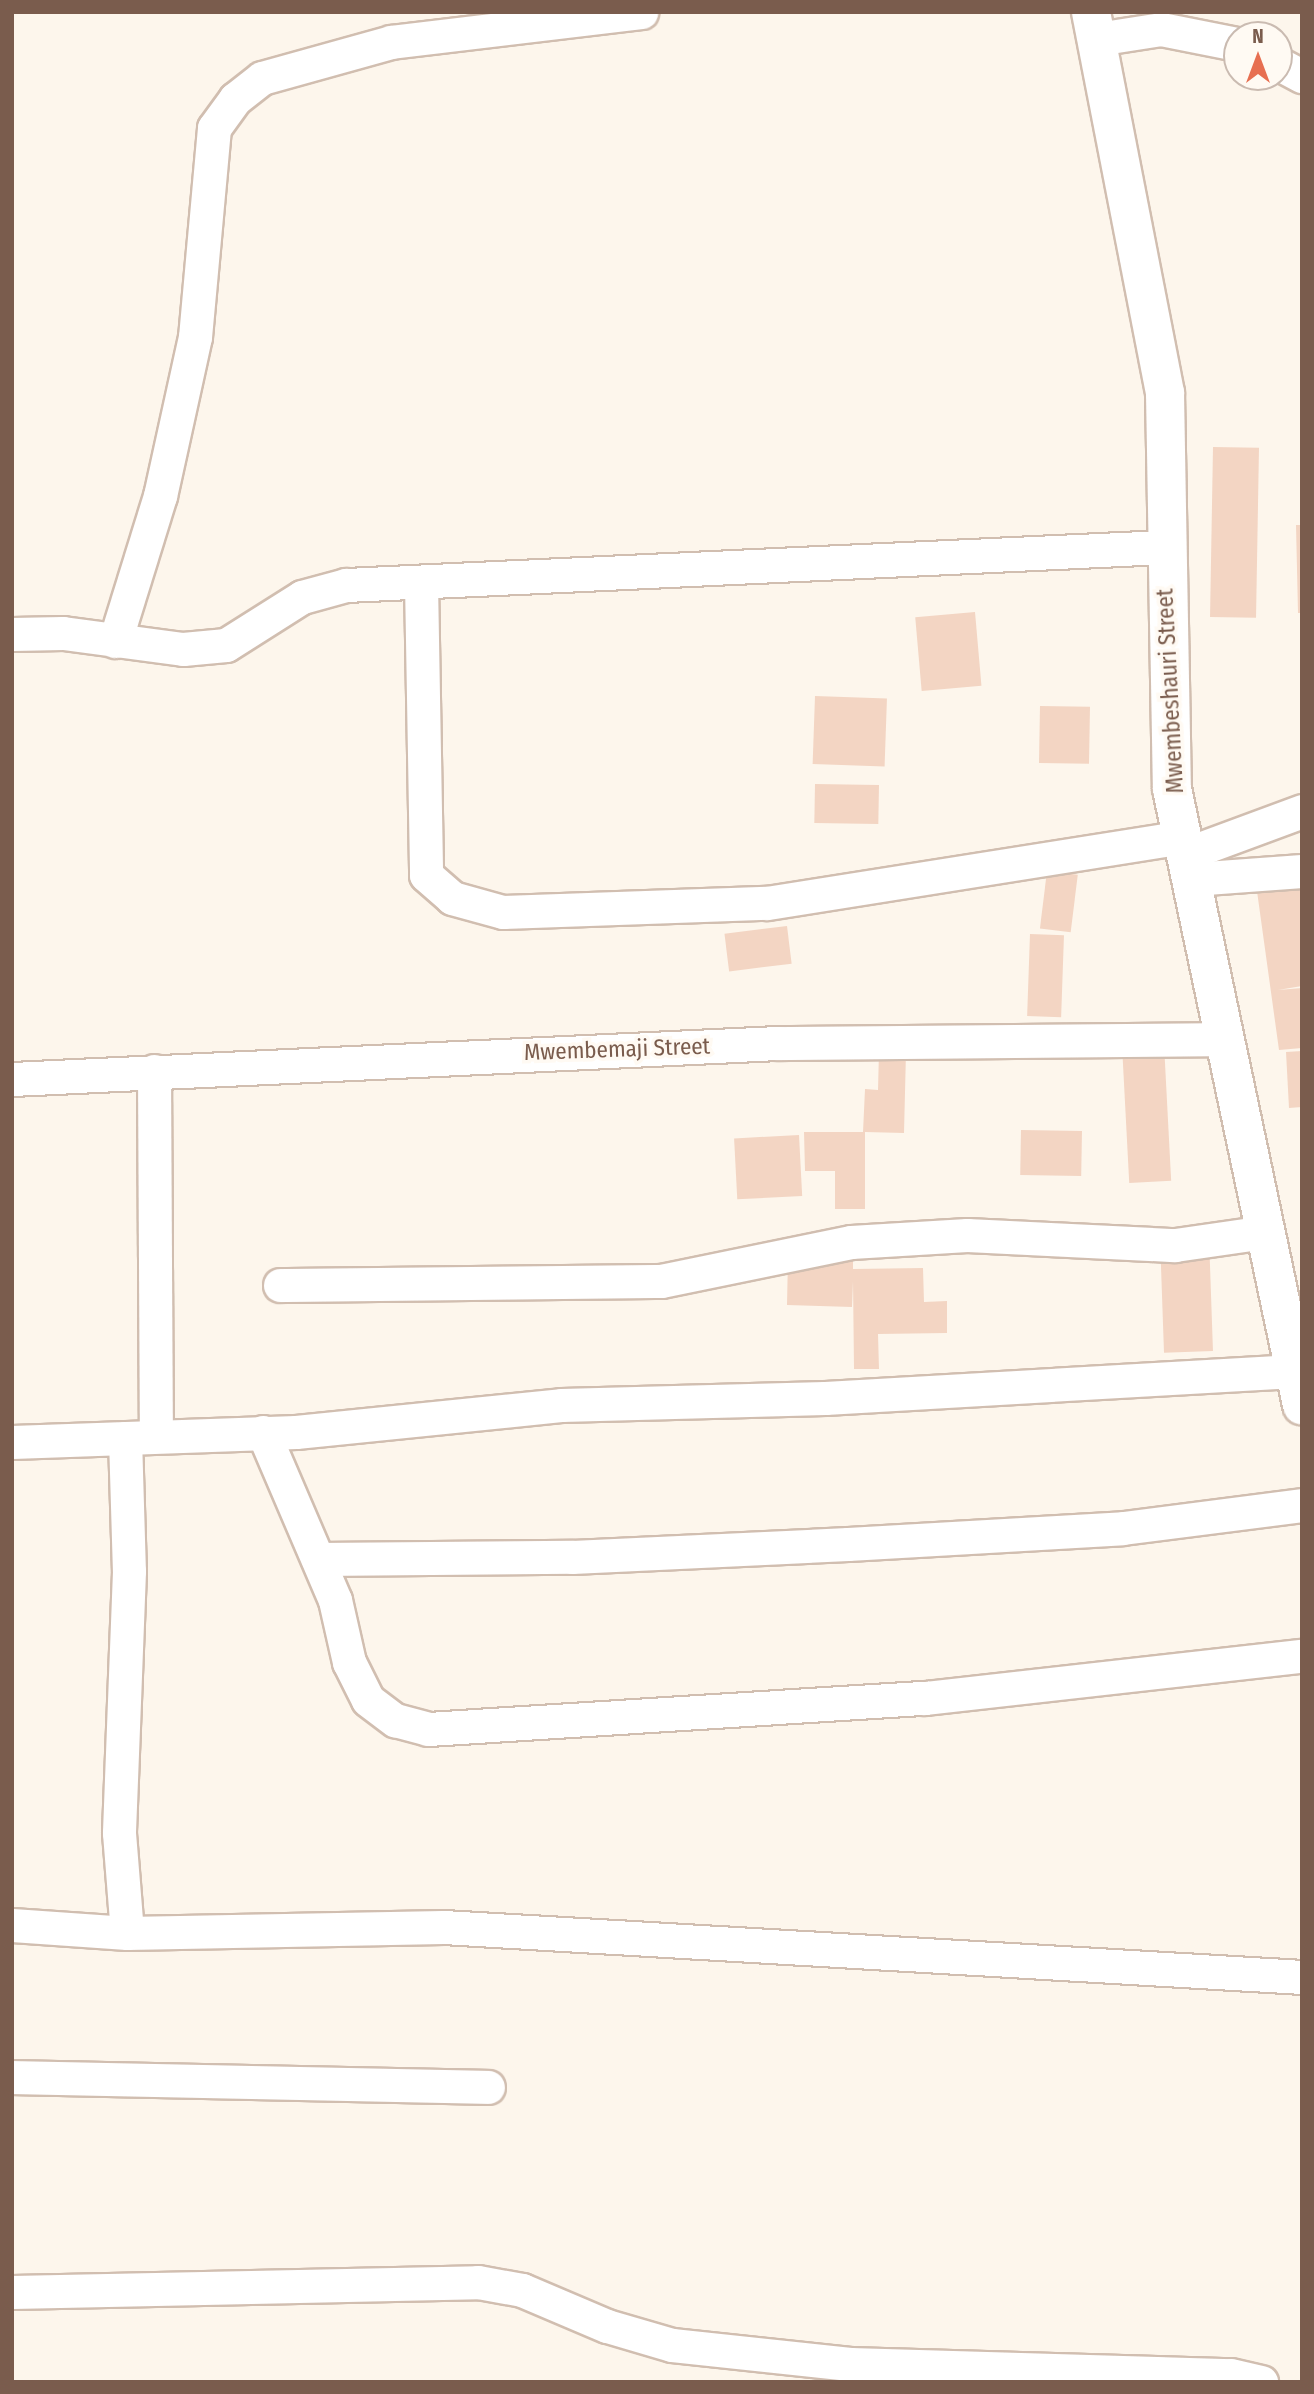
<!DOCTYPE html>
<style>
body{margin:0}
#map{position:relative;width:1314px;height:2394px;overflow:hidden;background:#fdf6ec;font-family:"Fira Sans Condensed",sans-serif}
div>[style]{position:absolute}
.building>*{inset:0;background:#f3d5c3;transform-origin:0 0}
.roads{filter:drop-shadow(2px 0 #d1beb0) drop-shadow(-2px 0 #d1beb0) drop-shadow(0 2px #d1beb0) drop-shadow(0 -2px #d1beb0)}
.minor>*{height:33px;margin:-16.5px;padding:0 16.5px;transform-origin:16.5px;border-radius:16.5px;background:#fff}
.tertiary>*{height:38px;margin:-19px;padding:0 19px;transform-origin:19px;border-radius:19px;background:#fff}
span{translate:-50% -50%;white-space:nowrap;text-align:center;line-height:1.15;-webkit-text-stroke:7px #fffaf3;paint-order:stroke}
.street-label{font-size:23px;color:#7a5c4d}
.frame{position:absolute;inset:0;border:14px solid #7a5c4d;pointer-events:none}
.north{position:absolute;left:1223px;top:21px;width:70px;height:70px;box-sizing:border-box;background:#fffaf3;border:2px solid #cabbb1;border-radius:50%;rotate:0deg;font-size:19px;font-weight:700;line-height:28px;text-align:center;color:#7a5c4d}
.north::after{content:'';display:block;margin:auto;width:24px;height:32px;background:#e76f51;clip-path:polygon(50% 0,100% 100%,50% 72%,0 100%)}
</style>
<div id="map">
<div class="building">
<i style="left:1213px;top:447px;width:46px;height:170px;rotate:1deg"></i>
<i style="clip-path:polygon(1296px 525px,1302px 525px,1302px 613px,1298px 613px)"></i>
<i style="left:975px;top:612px;width:74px;height:60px;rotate:85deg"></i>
<i style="left:815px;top:696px;width:72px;height:68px;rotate:2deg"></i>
<i style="left:1040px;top:706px;width:50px;height:57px;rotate:1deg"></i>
<i style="left:815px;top:784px;width:64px;height:39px;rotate:1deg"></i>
<i style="left:1047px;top:871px;width:31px;height:58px;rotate:7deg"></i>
<i style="clip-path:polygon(1302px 877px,1302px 986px,1278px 990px,1302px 988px,1302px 1048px,1279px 1050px,1256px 884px)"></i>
<i style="left:787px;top:926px;width:38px;height:63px;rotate:83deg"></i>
<i style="left:1030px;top:934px;width:34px;height:82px;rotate:2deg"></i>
<i style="left:1164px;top:1044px;width:137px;height:42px;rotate:87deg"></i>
<i style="clip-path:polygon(879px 1051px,906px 1052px,904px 1133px,865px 1132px,865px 1209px,835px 1209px,835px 1171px,805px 1171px,804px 1132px,863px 1132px,865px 1089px,878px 1090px)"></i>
<i style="clip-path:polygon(1302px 1051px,1302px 1107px,1289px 1108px,1286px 1052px)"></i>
<i style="left:1021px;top:1130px;width:61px;height:45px;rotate:1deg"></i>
<i style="left:799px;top:1135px;width:61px;height:65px;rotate:87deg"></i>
<i style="left:1209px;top:1237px;width:114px;height:49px;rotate:88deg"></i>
<i style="clip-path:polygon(788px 1257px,853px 1259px,853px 1269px,923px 1268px,924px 1302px,947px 1301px,947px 1333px,878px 1334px,879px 1369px,854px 1369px,853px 1281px,852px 1307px,787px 1305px)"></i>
</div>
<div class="roads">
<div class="minor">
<i style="left:1097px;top:39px;width:65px;rotate:-8.9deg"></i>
<i style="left:1161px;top:29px;width:77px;rotate:11.2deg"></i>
<i style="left:1279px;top:64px;width:26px;rotate:28deg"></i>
<i style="left:421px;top:582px;width:293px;rotate:89deg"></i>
<i style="left:426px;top:875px;width:35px;rotate:41deg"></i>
<i style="left:452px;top:898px;width:53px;rotate:15.4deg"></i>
<i style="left:503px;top:912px;width:264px;rotate:-2deg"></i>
<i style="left:767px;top:903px;width:421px;rotate:-9deg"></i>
<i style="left:12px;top:634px;width:51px;rotate:-1.1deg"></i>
<i style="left:63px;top:633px;width:121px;rotate:7.6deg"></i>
<i style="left:183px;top:649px;width:43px;rotate:-5.3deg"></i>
<i style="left:226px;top:645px;width:90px;rotate:-32.3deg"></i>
<i style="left:302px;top:597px;width:46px;rotate:-15.3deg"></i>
<i style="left:346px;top:585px;width:818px;rotate:-2.66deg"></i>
<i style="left:115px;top:641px;width:152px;rotate:-72.8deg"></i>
<i style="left:160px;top:496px;width:163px;rotate:-77.6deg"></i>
<i style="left:195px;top:337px;width:210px;rotate:-84.8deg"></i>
<i style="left:214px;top:128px;width:36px;rotate:-54deg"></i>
<i style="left:235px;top:99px;width:34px;rotate:-38deg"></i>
<i style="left:262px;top:78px;width:134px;rotate:-15.6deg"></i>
<i style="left:391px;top:42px;width:252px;rotate:-6.8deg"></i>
<i style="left:1186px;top:854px;width:124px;rotate:-20.3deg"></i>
<i style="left:1192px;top:879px;width:110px;rotate:-4.2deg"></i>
<i style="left:154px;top:1071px;width:365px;rotate:89.7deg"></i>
<i style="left:12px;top:1079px;width:768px;rotate:-2.69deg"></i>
<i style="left:779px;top:1043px;width:443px;rotate:-0.5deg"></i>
<i style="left:280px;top:1285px;width:381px;rotate:-0.6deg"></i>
<i style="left:661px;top:1281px;width:194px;rotate:-11.6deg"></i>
<i style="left:851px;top:1242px;width:116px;rotate:-3.5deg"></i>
<i style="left:967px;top:1235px;width:208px;rotate:2.8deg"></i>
<i style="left:1175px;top:1245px;width:91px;rotate:-8.2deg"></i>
<i style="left:263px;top:1432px;width:183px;rotate:66.8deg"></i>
<i style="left:335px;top:1600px;width:64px;rotate:77.3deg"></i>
<i style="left:349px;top:1662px;width:42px;rotate:63.4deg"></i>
<i style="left:368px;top:1700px;width:34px;rotate:37deg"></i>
<i style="left:395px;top:1720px;width:34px;rotate:15deg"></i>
<i style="left:428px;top:1729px;width:498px;rotate:-3.6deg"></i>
<i style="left:925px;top:1698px;width:379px;rotate:-6.4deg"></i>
<i style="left:125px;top:1438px;width:133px;rotate:88.3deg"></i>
<i style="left:129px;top:1571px;width:262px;rotate:92.2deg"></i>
<i style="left:119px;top:1833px;width:100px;rotate:85.4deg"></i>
<i style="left:12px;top:1442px;width:284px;rotate:-2deg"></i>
<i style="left:296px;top:1432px;width:266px;rotate:-5.8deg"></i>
<i style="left:561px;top:1405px;width:264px;rotate:-1.5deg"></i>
<i style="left:825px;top:1398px;width:470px;rotate:-3.3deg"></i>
<i style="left:318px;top:1559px;width:254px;rotate:-0.5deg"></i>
<i style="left:572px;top:1557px;width:276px;rotate:-2.7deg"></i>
<i style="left:848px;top:1544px;width:275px;rotate:-3.3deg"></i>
<i style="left:1123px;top:1528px;width:180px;rotate:-7.3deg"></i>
<i style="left:12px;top:1925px;width:115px;rotate:4deg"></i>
<i style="left:127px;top:1933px;width:316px;rotate:-1.1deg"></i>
<i style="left:443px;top:1927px;width:860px;rotate:3.33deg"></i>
<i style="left:12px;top:2077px;width:476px;rotate:1.2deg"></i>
<i style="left:12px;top:2292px;width:466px;rotate:-1.2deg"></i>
<i style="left:478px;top:2282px;width:45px;rotate:10.3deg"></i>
<i style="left:522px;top:2290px;width:92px;rotate:23deg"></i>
<i style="left:607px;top:2326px;width:68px;rotate:16.3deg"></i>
<i style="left:672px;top:2345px;width:179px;rotate:6.1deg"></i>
<i style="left:850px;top:2364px;width:381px;rotate:1.7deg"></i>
<i style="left:1231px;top:2375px;width:31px;rotate:13deg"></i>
</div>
<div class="tertiary">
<i style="left:1091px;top:12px;width:388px;rotate:79deg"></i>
<i style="left:1165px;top:393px;width:396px;rotate:89deg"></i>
<i style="left:1172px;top:789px;width:630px;rotate:78.08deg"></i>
</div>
</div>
<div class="street-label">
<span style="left:1170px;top:691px;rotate:-93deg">Mwembeshauri Street</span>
<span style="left:617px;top:1049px;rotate:-2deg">Mwembemaji Street</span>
</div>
<div class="frame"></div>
<div class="north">N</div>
</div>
